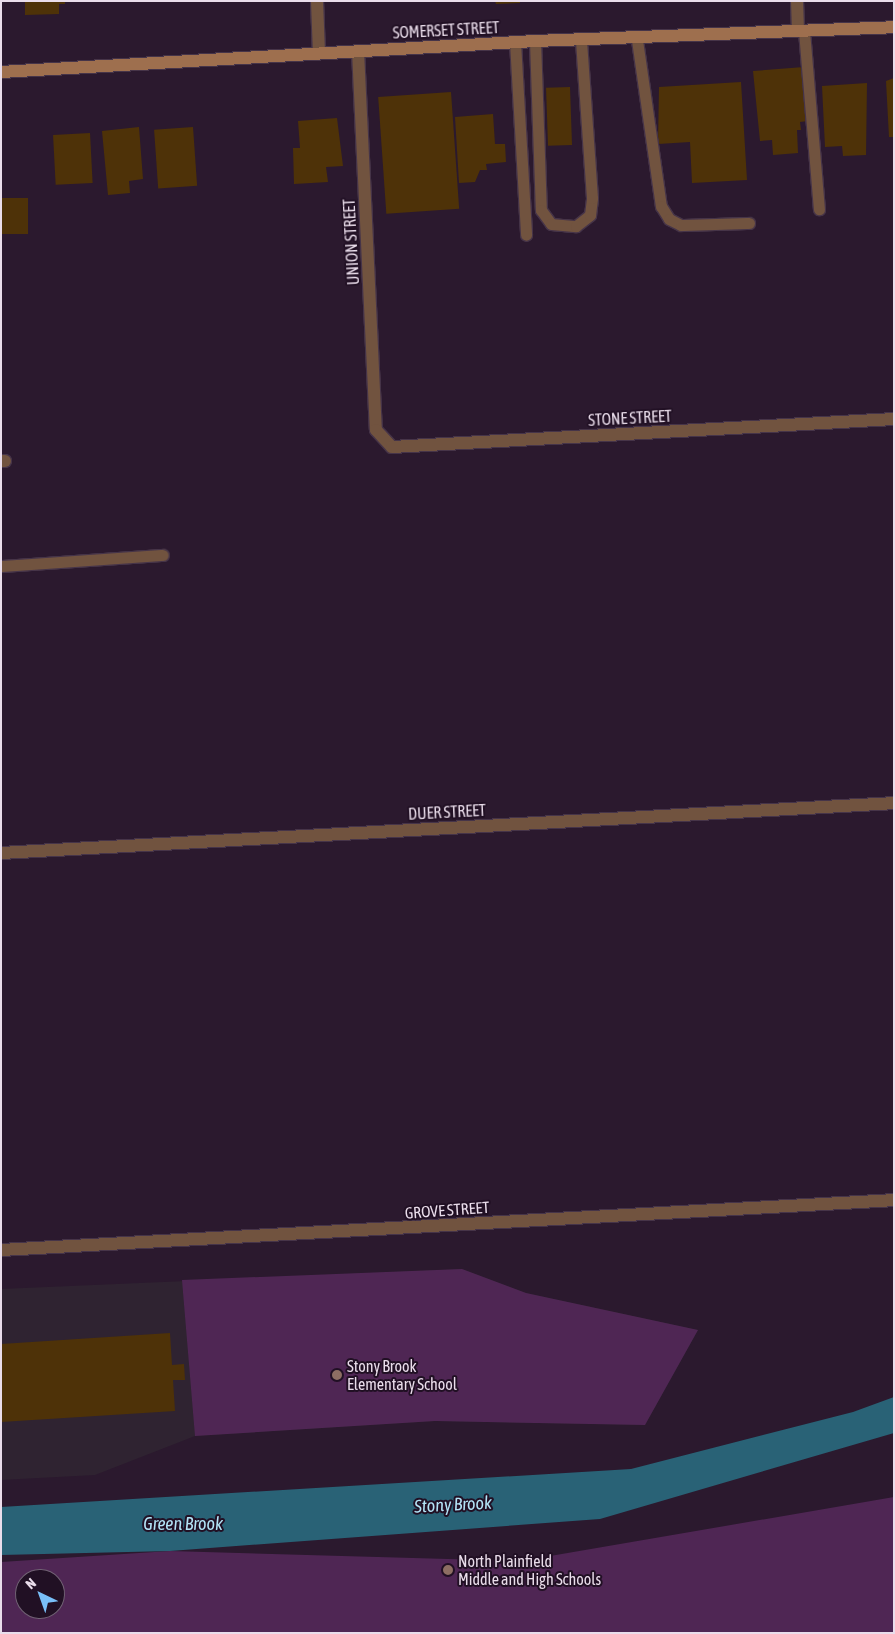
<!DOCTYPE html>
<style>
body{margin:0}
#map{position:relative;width:895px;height:1634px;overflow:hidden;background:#2b192e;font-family:"Asap Condensed",sans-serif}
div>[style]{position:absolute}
.education>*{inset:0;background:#2f2331}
.green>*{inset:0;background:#4f2654}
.water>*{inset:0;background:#296276}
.building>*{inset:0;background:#4e3208;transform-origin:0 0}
.roads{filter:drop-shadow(1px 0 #463448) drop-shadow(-1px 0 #463448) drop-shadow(0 1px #463448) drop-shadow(0 -1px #463448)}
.service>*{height:11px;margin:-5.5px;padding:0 5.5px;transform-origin:5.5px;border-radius:5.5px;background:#71533f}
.minor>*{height:12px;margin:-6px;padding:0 6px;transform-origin:6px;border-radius:6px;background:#71533f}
.tertiary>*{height:12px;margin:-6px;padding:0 6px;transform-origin:6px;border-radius:6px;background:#71533f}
.secondary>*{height:12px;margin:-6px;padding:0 6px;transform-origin:6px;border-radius:6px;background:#9e6f4e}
.dots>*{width:14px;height:14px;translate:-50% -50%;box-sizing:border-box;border:2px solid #211024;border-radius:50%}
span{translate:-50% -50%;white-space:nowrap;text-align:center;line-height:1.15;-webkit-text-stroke:4px #211024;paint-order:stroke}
.street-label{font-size:16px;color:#eaddeb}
.poi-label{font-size:16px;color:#eaddeb}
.left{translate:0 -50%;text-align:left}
.water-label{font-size:18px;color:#b3e4f7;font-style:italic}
.frame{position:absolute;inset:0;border:2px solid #eaddeb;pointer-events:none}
.north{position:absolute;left:15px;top:1569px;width:50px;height:50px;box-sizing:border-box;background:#211024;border:1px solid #716274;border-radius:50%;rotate:318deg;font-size:14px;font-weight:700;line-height:20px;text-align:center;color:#eaddeb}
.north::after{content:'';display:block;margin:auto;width:18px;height:22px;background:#79bff8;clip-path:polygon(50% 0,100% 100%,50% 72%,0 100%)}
</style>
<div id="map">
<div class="education">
<i style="clip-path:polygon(462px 1269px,526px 1293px,698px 1330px,645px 1425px,435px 1421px,195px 1436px,95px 1475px,1px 1480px,1px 1289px)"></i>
</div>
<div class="green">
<i style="clip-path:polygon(462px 1269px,526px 1293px,698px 1330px,645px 1425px,435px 1421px,195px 1436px,182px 1280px)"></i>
<i style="clip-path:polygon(evenodd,894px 1497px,894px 1633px,1px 1633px,1px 1562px,170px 1551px,521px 1561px,894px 1497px,25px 1579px,55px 1579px,55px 1609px,25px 1609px,25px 1579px)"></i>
</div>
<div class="water">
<i style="clip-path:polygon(894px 1397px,894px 1433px,600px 1519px,170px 1551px,1px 1555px,1px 1507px,631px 1469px,853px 1412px)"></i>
</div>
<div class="building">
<i style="clip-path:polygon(25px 1px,65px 1px,65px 4px,59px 4px,59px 14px,25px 15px)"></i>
<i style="clip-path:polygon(495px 1px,520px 1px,520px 3px,496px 4px)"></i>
<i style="clip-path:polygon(804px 67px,808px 121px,800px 122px,801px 130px,797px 130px,798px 153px,773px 155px,772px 140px,760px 141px,753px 71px)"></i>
<i style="clip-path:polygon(894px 78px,894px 137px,889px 137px,886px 81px)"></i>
<i style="clip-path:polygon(741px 82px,747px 180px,692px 183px,690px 142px,658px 144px,659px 87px)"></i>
<i style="clip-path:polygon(867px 83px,866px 155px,843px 156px,842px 146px,825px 147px,822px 86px)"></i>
<i style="left:570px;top:87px;width:58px;height:24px;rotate:88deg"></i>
<i style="left:451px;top:92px;width:117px;height:73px;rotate:86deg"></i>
<i style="clip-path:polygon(493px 114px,495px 144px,505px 144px,506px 162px,486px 164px,487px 170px,480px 170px,475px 182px,459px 183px,455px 117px)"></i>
<i style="clip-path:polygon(337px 118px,343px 166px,326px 167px,328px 182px,294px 184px,293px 148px,300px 148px,298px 121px)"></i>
<i style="clip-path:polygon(139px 127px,143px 179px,129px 181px,130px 193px,108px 195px,102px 131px)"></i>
<i style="left:193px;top:127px;width:59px;height:39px;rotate:86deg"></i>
<i style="left:90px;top:133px;width:50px;height:37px;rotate:87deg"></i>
<i style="left:1px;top:198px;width:27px;height:36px"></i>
<i style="clip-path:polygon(170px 1333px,172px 1365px,184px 1364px,185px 1380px,173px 1380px,175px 1411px,1px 1422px,1px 1344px)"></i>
</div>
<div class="roads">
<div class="service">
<i style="left:804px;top:31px;width:179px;rotate:85.2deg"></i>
<i style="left:637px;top:40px;width:168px;rotate:81.8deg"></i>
<i style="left:661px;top:206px;width:15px;rotate:58deg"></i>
<i style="left:669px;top:219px;width:13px;rotate:27deg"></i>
<i style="left:681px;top:225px;width:68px;rotate:-1.7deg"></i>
<i style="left:535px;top:41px;width:169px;rotate:88deg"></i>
<i style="left:541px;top:210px;width:17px;rotate:54deg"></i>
<i style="left:551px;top:224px;width:25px;rotate:5deg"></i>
<i style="left:576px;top:226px;width:18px;rotate:-38deg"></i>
<i style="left:590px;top:215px;width:17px;rotate:-83deg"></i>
<i style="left:592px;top:198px;width:157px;rotate:-94deg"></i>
<i style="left:515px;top:42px;width:193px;rotate:86.7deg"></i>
<i style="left:1px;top:566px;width:162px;rotate:-3.9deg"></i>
</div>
<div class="minor">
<i style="left:317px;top:1px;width:51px;rotate:87.8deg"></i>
<i style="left:358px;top:51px;width:379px;rotate:87.3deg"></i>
<i style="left:376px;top:430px;width:23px;rotate:47deg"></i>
<i style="left:392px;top:447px;width:503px;rotate:-3.19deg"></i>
<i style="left:1px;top:461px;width:4px"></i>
<i style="left:1px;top:853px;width:894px;rotate:-3.2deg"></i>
<i style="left:1px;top:1250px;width:894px;rotate:-3.2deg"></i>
</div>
<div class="tertiary">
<i style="left:797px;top:1px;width:30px;rotate:88deg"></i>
</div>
<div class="secondary">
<i style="left:1px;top:72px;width:535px;rotate:-3.32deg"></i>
<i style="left:535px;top:41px;width:359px;rotate:-2.2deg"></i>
</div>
</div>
<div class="dots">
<i style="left:337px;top:1375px;background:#8d6e63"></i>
<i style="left:448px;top:1570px;background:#8d6e63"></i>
</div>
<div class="street-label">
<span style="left:446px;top:30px;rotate:-3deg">SOMERSET STREET</span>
<span style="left:351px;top:242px;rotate:-93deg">UNION STREET</span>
<span style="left:630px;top:418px;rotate:-3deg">STONE STREET</span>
<span style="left:447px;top:812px;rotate:-3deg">DUER STREET</span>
<span style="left:447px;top:1210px;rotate:-4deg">GROVE STREET</span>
</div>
<div class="poi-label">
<span class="left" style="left:347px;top:1375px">Stony Brook<br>Elementary School</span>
<span class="left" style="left:458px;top:1570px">North Plainfield<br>Middle and High Schools</span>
</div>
<div class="water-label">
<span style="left:453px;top:1505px;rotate:-3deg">Stony Brook</span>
<span style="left:183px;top:1524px">Green Brook</span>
</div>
<div class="frame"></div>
<div class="north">N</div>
</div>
